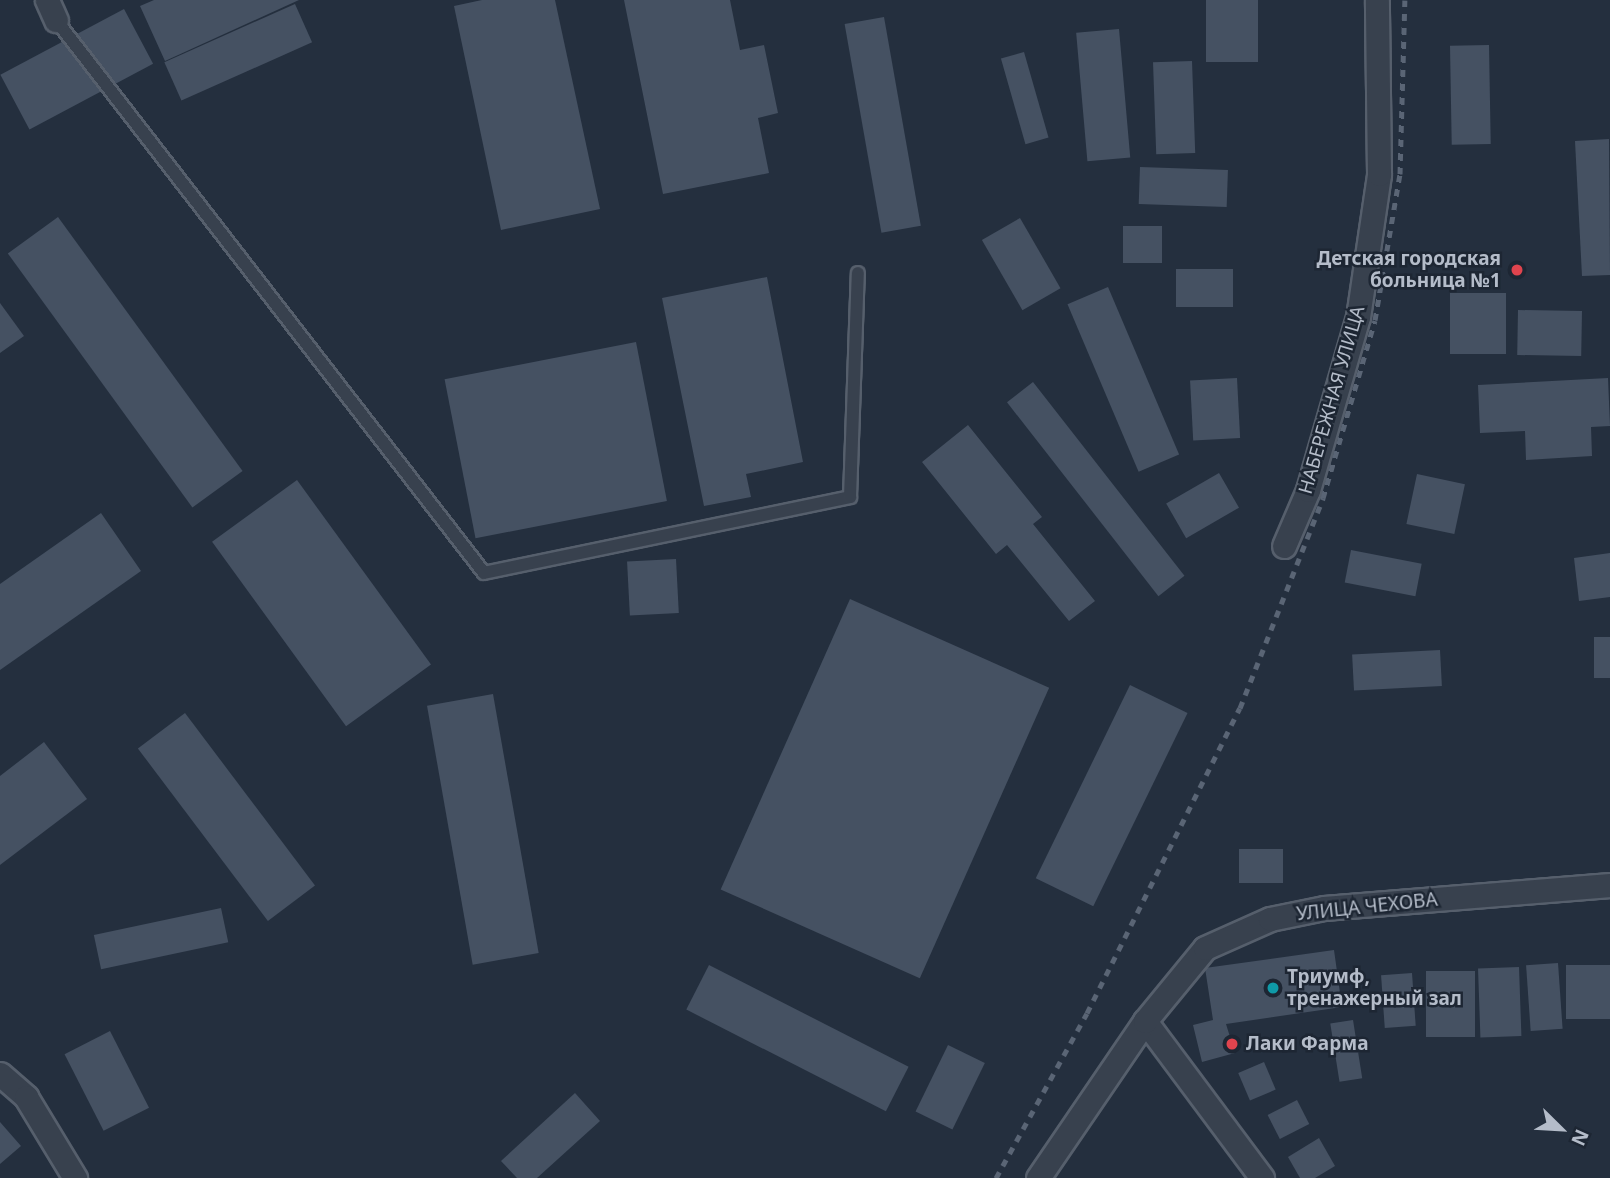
<!DOCTYPE html>
<meta charset="utf-8">
<style>
body{margin:0}
#map{position:relative;width:1610px;height:1178px;overflow:hidden;background:#242f3e;font-family:"Noto Sans",sans-serif}
div>[style]{position:absolute}
.building>*{inset:0;background:#455162;transform-origin:0 0}
.roads{filter:drop-shadow(2px 0 #565f6c) drop-shadow(-2px 0 #565f6c) drop-shadow(0 2px #565f6c) drop-shadow(0 -2px #565f6c)}
.lane>*{height:12px;margin:-6px;padding:0 6px;transform-origin:6px;border-radius:6px;background:#38414e}
.street>*{height:23px;margin:-11.5px;padding:0 11.5px;transform-origin:11.5px;border-radius:11.5px;background:#38414e}
.rail>*{height:5px;margin-top:-2.5px;transform-origin:0;background:repeating-linear-gradient(90deg,#5a6575 0 7px,transparent 0 14px)}
.dots>*{width:19px;height:19px;translate:-50% -50%;box-sizing:border-box;border:4px solid #1d2633;border-radius:50%}
span{translate:-50% -50%;white-space:nowrap;text-align:center;line-height:1.15;-webkit-text-stroke:5px #1d2633;paint-order:stroke}
.poi-label{font-size:19px;color:#b4bcc9;font-weight:700}
.right{translate:-100% -50%;text-align:right}
.left{translate:0 -50%;text-align:left}
.street-label{font-size:19px;color:#b4bcc9}
.north{position:absolute;left:1526px;top:1094px;width:70px;height:70px;-webkit-text-stroke:5px #1d2633;paint-order:stroke;rotate:114deg;font-size:19px;font-weight:700;line-height:28px;text-align:center;color:#b4bcc9}
.north::after{content:'';display:block;margin:auto;width:24px;height:32px;background:#b4bcc9;clip-path:polygon(50% 0,100% 100%,50% 72%,0 100%)}
</style>
<div id="map">
<div class="building">
<i style="clip-path:polygon(154px 0,299px 0,165px 61px,140px 6px)"></i>
<i style="clip-path:polygon(482px 0,555px 0,600px 209px,501px 230px,454px 6px)"></i>
<i style="clip-path:polygon(624px 0,730px 0,740px 50px,764px 45px,778px 113px,758px 118px,769px 173px,663px 194px)"></i>
<i style="left:1206px;top:0;width:52px;height:62px"></i>
<i style="left:295px;top:4px;width:42px;height:143px;rotate:66deg"></i>
<i style="left:124px;top:9px;width:62px;height:140px;rotate:62deg"></i>
<i style="left:884px;top:17px;width:212px;height:40px;rotate:80deg"></i>
<i style="left:1119px;top:29px;width:129px;height:43px;rotate:85deg"></i>
<i style="left:1489px;top:45px;width:99px;height:39px;rotate:89deg"></i>
<i style="left:1024px;top:52px;width:89px;height:24px;rotate:74deg"></i>
<i style="left:1192px;top:61px;width:92px;height:39px;rotate:88deg"></i>
<i style="clip-path:polygon(1609px 139px,1610px 275px,1582px 276px,1575px 141px)"></i>
<i style="left:1140px;top:167px;width:88px;height:37px;rotate:2deg"></i>
<i style="left:58px;top:217px;width:314px;height:62px;rotate:54deg"></i>
<i style="left:1020px;top:218px;width:81px;height:44px;rotate:60deg"></i>
<i style="left:1162px;top:226px;width:37px;height:39px;rotate:90deg"></i>
<i style="left:1176px;top:269px;width:57px;height:38px"></i>
<i style="clip-path:polygon(767px 277px,803px 462px,746px 474px,751px 497px,704px 506px,662px 298px)"></i>
<i style="left:1108px;top:287px;width:182px;height:44px;rotate:67deg"></i>
<i style="left:1450px;top:293px;width:56px;height:61px"></i>
<i style="clip-path:polygon(0 303px,24px 336px,0 353px)"></i>
<i style="left:1518px;top:310px;width:64px;height:45px;rotate:1deg"></i>
<i style="left:636px;top:342px;width:162px;height:195px;rotate:79deg"></i>
<i style="left:1237px;top:378px;width:60px;height:47px;rotate:87deg"></i>
<i style="clip-path:polygon(1608px 378px,1610px 426px,1591px 427px,1592px 456px,1526px 460px,1525px 431px,1480px 433px,1478px 385px)"></i>
<i style="left:1033px;top:382px;width:246px;height:33px;rotate:52deg"></i>
<i style="clip-path:polygon(968px 425px,1042px 517px,1033px 524px,1095px 601px,1069px 621px,1007px 545px,996px 554px,922px 462px)"></i>
<i style="left:1219px;top:473px;width:40px;height:61px;rotate:60deg"></i>
<i style="left:1417px;top:474px;width:49px;height:51px;rotate:12deg"></i>
<i style="left:297px;top:480px;width:228px;height:105px;rotate:54deg"></i>
<i style="clip-path:polygon(101px 513px,141px 571px,0 670px,0 584px)"></i>
<i style="left:1351px;top:550px;width:72px;height:33px;rotate:11deg"></i>
<i style="clip-path:polygon(1610px 553px,1610px 597px,1579px 601px,1574px 558px)"></i>
<i style="left:676px;top:559px;width:54px;height:49px;rotate:87deg"></i>
<i style="left:850px;top:599px;width:218px;height:318px;rotate:24deg"></i>
<i style="left:1610px;top:637px;width:41px;height:16px;rotate:90deg"></i>
<i style="left:1440px;top:650px;width:36px;height:88px;rotate:87deg"></i>
<i style="left:1130px;top:685px;width:64px;height:215px;rotate:26deg"></i>
<i style="left:493px;top:694px;width:263px;height:67px;rotate:80deg"></i>
<i style="left:185px;top:713px;width:216px;height:59px;rotate:53deg"></i>
<i style="clip-path:polygon(44px 742px,87px 799px,0 865px,0 776px)"></i>
<i style="left:1239px;top:849px;width:44px;height:34px"></i>
<i style="left:221px;top:908px;width:35px;height:130px;rotate:78deg"></i>
<i style="clip-path:polygon(1334px 950px,1342px 1007px,1226px 1024px,1235px 1053px,1202px 1062px,1193px 1025px,1213px 1020px,1205px 968px)"></i>
<i style="left:1558px;top:963px;width:66px;height:32px;rotate:86deg"></i>
<i style="left:709px;top:965px;width:224px;height:50px;rotate:27deg"></i>
<i style="left:1610px;top:965px;width:54px;height:44px;rotate:90deg"></i>
<i style="left:1519px;top:967px;width:69px;height:41px;rotate:88deg"></i>
<i style="left:1426px;top:971px;width:49px;height:66px"></i>
<i style="left:1412px;top:973px;width:53px;height:31px;rotate:86deg"></i>
<i style="left:1353px;top:1020px;width:59px;height:23px;rotate:81deg"></i>
<i style="left:110px;top:1031px;width:86px;height:51px;rotate:63deg"></i>
<i style="left:948px;top:1045px;width:41px;height:74px;rotate:26deg"></i>
<i style="left:1264px;top:1062px;width:30px;height:28px;rotate:67deg"></i>
<i style="clip-path:polygon(575px 1093px,600px 1121px,537px 1178px,517px 1178px,501px 1161px)"></i>
<i style="left:1297px;top:1100px;width:27px;height:33px;rotate:63deg"></i>
<i style="clip-path:polygon(0 1122px,21px 1146px,0 1164px)"></i>
<i style="clip-path:polygon(1319px 1138px,1335px 1166px,1315px 1178px,1300px 1178px,1288px 1157px)"></i>
</div>
<div class="roads">
<div class="lane">
<i style="left:56px;top:20px;width:699px;rotate:52.26deg"></i>
<i style="left:484px;top:573px;width:374px;rotate:-11.7deg"></i>
<i style="left:850px;top:497px;width:224px;rotate:-88deg"></i>
</div>
<div class="street">
<i style="left:47px;top:0;width:22px;rotate:66deg"></i>
<i style="left:1284px;top:546px;width:61px;rotate:-66.8deg"></i>
<i style="left:1308px;top:490px;width:180px;rotate:-73.9deg"></i>
<i style="left:1358px;top:317px;width:145px;rotate:-81.6deg"></i>
<i style="left:1379px;top:174px;width:174px;rotate:-90.7deg"></i>
<i style="left:1145px;top:1021px;width:196px;rotate:53.3deg"></i>
<i style="left:0;top:1074px;width:35px;rotate:41deg"></i>
<i style="left:26px;top:1097px;width:95px;rotate:58.8deg"></i>
<i style="left:1038px;top:1178px;width:190px;rotate:-55.7deg"></i>
<i style="left:1145px;top:1021px;width:94px;rotate:-50.6deg"></i>
<i style="left:1205px;top:948px;width:71px;rotate:-24deg"></i>
<i style="left:1270px;top:919px;width:55px;rotate:-11.5deg"></i>
<i style="left:1324px;top:908px;width:287px;rotate:-4.6deg"></i>
</div>
</div>
<div class="rail">
<i style="left:996px;top:1178px;width:188px;rotate:-61.1deg"></i>
<i style="left:1087px;top:1013px;width:341px;rotate:-63.4deg"></i>
<i style="left:1240px;top:708px;width:226px;rotate:-68.4deg"></i>
<i style="left:1323px;top:498px;width:185px;rotate:-73.7deg"></i>
<i style="left:1375px;top:320px;width:148px;rotate:-80.3deg"></i>
<i style="left:1400px;top:174px;width:174px;rotate:-88.4deg"></i>
</div>
<div class="dots">
<i style="left:1517px;top:270px;background:#e0444e"></i>
<i style="left:1273px;top:988px;background:#0f9aa8"></i>
<i style="left:1232px;top:1044px;background:#e0444e"></i>
</div>
<div class="poi-label">
<span class="right" style="left:1501px;top:270px">Детская городская<br>больница №1</span>
<span class="left" style="left:1287px;top:988px">Триумф,<br>тренажерный зал</span>
<span class="left" style="left:1246px;top:1044px">Лаки Фарма</span>
</div>
<div class="street-label">
<span style="left:1332px;top:400px;rotate:-74deg">НАБЕРЕЖНАЯ УЛИЦА</span>
<span style="left:1367px;top:907px;rotate:-6deg">УЛИЦА ЧЕХОВА</span>
</div>
<div class="north">N</div>
</div>
